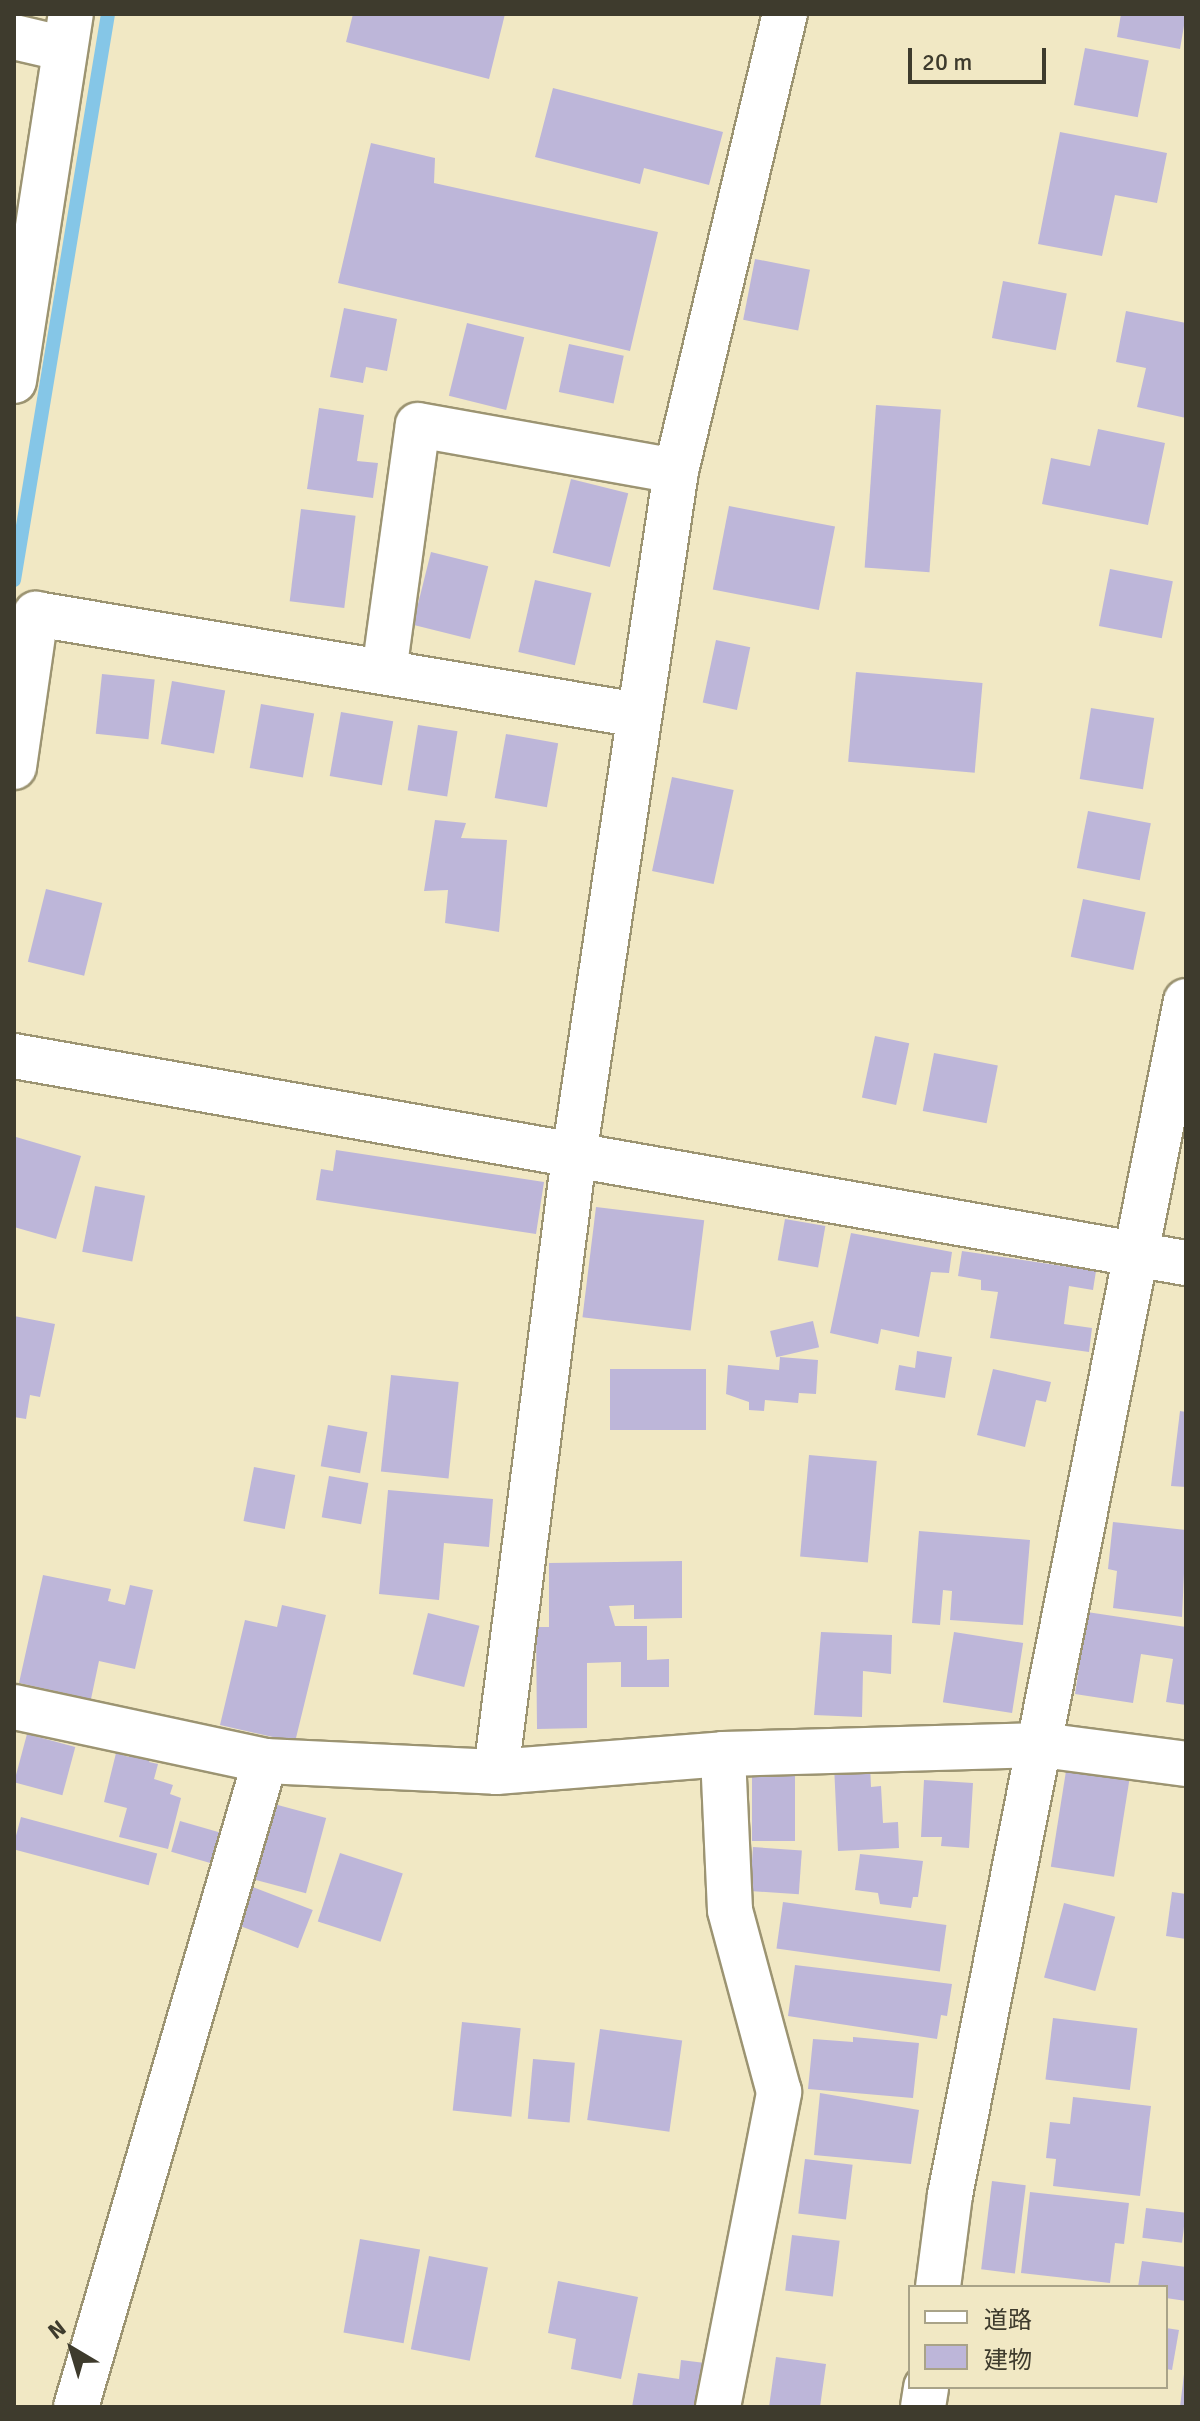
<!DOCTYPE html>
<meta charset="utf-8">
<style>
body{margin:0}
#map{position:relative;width:1200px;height:2421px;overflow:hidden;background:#f1e8c4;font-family:Signika,"Noto Sans JP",sans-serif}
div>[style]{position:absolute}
.stream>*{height:14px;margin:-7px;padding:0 7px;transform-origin:7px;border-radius:7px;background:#85c6e7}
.building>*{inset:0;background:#bdb6d9;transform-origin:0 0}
.roads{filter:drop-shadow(2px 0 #9c9472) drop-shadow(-2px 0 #9c9472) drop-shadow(0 2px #9c9472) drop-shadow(0 -2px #9c9472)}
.minor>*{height:44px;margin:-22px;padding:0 22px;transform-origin:22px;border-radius:22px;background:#fff}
span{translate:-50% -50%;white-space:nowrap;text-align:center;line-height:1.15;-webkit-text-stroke:6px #f1e8c4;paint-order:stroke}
.frame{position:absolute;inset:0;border:16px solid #3e3b2d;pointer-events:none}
.legend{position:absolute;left:908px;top:2285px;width:260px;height:104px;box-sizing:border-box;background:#f1e8c4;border:2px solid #a9a388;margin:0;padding:10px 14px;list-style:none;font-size:24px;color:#3e3b2d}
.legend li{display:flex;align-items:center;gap:16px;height:40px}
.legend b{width:40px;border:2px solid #a9a388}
.north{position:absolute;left:32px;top:2309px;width:80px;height:80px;-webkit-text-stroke:6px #f1e8c4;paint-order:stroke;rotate:322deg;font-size:22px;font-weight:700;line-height:32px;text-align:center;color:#3e3b2d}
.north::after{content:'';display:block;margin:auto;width:28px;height:36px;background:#3e3b2d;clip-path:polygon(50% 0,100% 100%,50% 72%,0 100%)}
.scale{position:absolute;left:908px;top:48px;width:138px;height:36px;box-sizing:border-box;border:4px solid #3e3b2d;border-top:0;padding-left:10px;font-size:24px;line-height:28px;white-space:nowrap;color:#3e3b2d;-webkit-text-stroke:6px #f1e8c4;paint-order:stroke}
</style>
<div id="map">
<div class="stream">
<i style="left:14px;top:580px;width:574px;rotate:-80.57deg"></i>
</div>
<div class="building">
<i style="clip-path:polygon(353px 14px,505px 14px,489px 79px,346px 42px)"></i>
<i style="clip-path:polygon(1121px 14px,1186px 14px,1180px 49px,1117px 37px)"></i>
<i style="left:1085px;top:48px;width:65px;height:58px;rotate:11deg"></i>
<i style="clip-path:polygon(553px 88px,723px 132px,709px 185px,644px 168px,640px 184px,535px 157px)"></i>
<i style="clip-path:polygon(1060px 132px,1167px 153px,1157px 203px,1115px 195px,1102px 256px,1038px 244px)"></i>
<i style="clip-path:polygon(371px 143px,435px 158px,434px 183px,658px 232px,630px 351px,338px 283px)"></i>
<i style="left:755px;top:259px;width:56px;height:62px;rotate:11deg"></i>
<i style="left:1003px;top:281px;width:65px;height:58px;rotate:11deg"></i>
<i style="clip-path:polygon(344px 308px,397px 319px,387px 371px,366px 367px,363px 383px,330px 377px)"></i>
<i style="clip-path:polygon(1126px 311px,1186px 323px,1186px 418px,1137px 407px,1146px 368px,1116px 362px)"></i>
<i style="left:467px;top:323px;width:59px;height:75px;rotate:14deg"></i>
<i style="left:569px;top:344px;width:56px;height:49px;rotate:12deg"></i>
<i style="left:876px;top:405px;width:65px;height:163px;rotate:4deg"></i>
<i style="clip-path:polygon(319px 408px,364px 415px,357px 461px,378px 463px,373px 498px,307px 489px)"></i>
<i style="clip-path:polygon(1098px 429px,1165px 443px,1148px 525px,1042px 504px,1051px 458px,1090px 466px)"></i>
<i style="left:571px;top:479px;width:59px;height:76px;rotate:14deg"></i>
<i style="left:729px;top:506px;width:108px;height:85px;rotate:11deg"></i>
<i style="left:301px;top:509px;width:55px;height:93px;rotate:7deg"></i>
<i style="left:431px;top:552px;width:59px;height:75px;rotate:14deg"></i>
<i style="left:1110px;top:569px;width:64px;height:58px;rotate:11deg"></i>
<i style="left:535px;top:580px;width:58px;height:74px;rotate:13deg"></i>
<i style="left:716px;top:640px;width:35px;height:64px;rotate:12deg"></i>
<i style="left:856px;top:672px;width:127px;height:90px;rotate:5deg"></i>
<i style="left:102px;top:674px;width:53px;height:60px;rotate:6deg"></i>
<i style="left:172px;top:681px;width:54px;height:64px;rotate:10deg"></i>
<i style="left:261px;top:704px;width:54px;height:65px;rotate:10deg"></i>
<i style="left:1091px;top:708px;width:64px;height:72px;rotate:9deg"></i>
<i style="left:341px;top:712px;width:53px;height:65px;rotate:10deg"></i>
<i style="left:418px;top:725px;width:40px;height:66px;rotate:9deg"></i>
<i style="left:506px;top:734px;width:53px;height:65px;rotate:10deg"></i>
<i style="left:672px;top:777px;width:63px;height:96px;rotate:12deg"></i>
<i style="left:1088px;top:811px;width:64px;height:58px;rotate:11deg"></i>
<i style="clip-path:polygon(435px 820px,466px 823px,461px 838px,507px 840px,499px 932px,445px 923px,448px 890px,424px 891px)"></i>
<i style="left:46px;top:889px;width:58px;height:75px;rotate:14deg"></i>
<i style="left:1083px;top:899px;width:64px;height:59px;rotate:12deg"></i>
<i style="left:875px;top:1036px;width:35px;height:63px;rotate:12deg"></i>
<i style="left:934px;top:1053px;width:65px;height:59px;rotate:11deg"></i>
<i style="clip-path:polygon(16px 1137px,81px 1156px,56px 1239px,14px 1227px)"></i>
<i style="clip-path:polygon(336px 1150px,544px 1182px,536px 1234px,316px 1200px,321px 1169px,333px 1171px)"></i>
<i style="left:95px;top:1186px;width:51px;height:67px;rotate:11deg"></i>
<i style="left:596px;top:1207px;width:109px;height:111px;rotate:7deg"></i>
<i style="left:785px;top:1219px;width:41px;height:42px;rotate:10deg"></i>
<i style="clip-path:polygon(851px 1233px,952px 1252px,949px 1273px,931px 1272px,919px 1337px,881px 1329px,878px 1344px,830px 1333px)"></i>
<i style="clip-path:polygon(962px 1251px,1096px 1271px,1093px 1290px,1069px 1286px,1064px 1324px,1092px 1328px,1089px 1352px,990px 1338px,998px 1292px,981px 1290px,981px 1280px,958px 1276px)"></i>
<i style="clip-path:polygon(14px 1316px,55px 1324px,40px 1397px,30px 1395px,26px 1419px,14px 1417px)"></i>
<i style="left:813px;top:1321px;width:27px;height:44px;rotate:77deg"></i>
<i style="clip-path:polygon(917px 1351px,952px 1357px,945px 1398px,895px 1390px,899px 1365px,915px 1368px)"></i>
<i style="clip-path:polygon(780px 1357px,818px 1360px,816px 1394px,799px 1393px,798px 1403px,765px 1400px,764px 1411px,749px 1410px,749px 1402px,726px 1394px,728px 1365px,779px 1370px)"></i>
<i style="left:610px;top:1369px;width:96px;height:61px"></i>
<i style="clip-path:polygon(993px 1369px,1051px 1382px,1046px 1402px,1036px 1400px,1025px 1447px,977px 1435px)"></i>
<i style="left:391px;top:1375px;width:68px;height:97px;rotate:6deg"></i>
<i style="clip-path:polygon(1180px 1411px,1186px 1412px,1186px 1487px,1171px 1486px)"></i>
<i style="left:328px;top:1425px;width:40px;height:42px;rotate:10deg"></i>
<i style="left:809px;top:1455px;width:68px;height:102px;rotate:5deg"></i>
<i style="left:254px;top:1467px;width:42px;height:55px;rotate:11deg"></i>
<i style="left:329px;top:1476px;width:40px;height:42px;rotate:10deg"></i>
<i style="clip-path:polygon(388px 1490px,493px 1499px,489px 1547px,444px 1543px,439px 1600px,379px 1594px)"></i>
<i style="clip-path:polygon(1113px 1522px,1186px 1530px,1182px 1617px,1113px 1608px,1117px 1571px,1108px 1569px)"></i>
<i style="clip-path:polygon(919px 1531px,1030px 1540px,1023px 1625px,950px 1620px,952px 1591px,943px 1590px,940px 1625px,912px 1623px)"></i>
<i style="clip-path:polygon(682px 1561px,682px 1618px,634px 1619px,634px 1605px,609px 1606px,615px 1626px,647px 1626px,647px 1660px,669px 1659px,669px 1687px,621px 1687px,621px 1662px,587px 1663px,587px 1728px,537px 1729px,536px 1627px,549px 1627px,549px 1563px)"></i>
<i style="clip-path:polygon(43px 1575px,111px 1589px,108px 1601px,125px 1605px,130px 1585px,153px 1590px,135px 1669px,99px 1661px,91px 1699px,19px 1683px)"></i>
<i style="clip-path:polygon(282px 1605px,326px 1615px,295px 1742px,220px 1725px,245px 1620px,277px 1627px)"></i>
<i style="clip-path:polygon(1087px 1612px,1186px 1627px,1186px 1705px,1166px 1702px,1173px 1659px,1141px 1654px,1133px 1703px,1075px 1694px)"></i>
<i style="left:428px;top:1613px;width:53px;height:63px;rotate:14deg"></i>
<i style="clip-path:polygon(821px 1632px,892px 1635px,891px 1674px,863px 1671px,862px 1717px,814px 1715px)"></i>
<i style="left:954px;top:1632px;width:70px;height:71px;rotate:9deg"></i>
<i style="left:27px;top:1734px;width:50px;height:50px;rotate:15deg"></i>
<i style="clip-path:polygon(131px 1748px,154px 1754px,149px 1762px,158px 1764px,154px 1779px,173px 1785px,170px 1794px,181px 1798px,168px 1849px,119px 1837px,127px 1808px,104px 1802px,116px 1753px,129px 1757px)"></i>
<i style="clip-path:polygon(870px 1763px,871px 1787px,881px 1786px,883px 1823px,898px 1822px,899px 1848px,838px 1851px,834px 1765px)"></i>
<i style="left:752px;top:1770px;width:43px;height:71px"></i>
<i style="left:1066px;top:1771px;width:64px;height:97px;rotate:9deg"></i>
<i style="clip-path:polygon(924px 1780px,973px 1783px,969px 1848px,941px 1846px,942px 1837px,921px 1837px)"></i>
<i style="left:274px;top:1804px;width:54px;height:78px;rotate:15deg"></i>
<i style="left:21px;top:1817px;width:141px;height:33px;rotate:15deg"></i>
<i style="left:180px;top:1821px;width:47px;height:32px;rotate:16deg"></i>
<i style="left:753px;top:1847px;width:49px;height:44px;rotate:4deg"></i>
<i style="left:340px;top:1853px;width:66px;height:72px;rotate:18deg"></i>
<i style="clip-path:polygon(860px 1854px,923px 1861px,918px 1897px,913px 1897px,911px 1908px,880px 1904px,878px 1893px,855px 1890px)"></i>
<i style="left:253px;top:1887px;width:64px;height:41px;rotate:21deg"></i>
<i style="clip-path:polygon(1172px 1892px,1186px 1894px,1186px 1939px,1166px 1936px)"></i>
<i style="left:783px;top:1902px;width:165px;height:47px;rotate:8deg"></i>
<i style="left:1064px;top:1903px;width:53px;height:77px;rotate:15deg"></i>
<i style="clip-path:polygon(795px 1965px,952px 1984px,947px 2016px,941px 2015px,937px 2039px,788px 2016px)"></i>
<i style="left:1053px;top:2018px;width:85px;height:62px;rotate:7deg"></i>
<i style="left:462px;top:2022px;width:59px;height:89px;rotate:6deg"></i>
<i style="left:600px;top:2029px;width:83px;height:92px;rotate:8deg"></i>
<i style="clip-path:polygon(853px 2037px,919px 2043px,913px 2098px,808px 2089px,813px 2039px,853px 2042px)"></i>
<i style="left:533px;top:2059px;width:42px;height:60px;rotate:5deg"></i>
<i style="clip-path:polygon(820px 2093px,919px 2110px,911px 2164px,814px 2155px)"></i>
<i style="clip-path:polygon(1073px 2097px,1151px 2106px,1140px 2196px,1053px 2186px,1056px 2159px,1046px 2158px,1050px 2122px,1070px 2124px)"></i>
<i style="left:805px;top:2159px;width:48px;height:55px;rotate:7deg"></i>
<i style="left:992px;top:2181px;width:34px;height:89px;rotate:7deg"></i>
<i style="clip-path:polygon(1030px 2192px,1129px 2203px,1124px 2244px,1115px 2243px,1110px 2283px,1021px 2273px)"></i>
<i style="left:1146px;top:2208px;width:40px;height:30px;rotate:7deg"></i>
<i style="left:792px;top:2235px;width:48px;height:56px;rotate:7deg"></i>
<i style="left:360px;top:2239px;width:61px;height:95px;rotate:10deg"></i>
<i style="left:429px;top:2256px;width:60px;height:95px;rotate:11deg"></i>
<i style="clip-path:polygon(1142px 2261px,1186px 2267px,1186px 2301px,1166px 2298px,1166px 2287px,1138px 2287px)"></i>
<i style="clip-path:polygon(558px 2281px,638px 2297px,621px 2379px,571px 2369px,576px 2339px,548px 2333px)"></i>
<i style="clip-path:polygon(1166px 2328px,1179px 2330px,1172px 2370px,1166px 2369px)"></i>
<i style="clip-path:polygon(776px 2357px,826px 2364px,820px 2407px,769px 2407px)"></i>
<i style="clip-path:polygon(681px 2360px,713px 2364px,706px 2407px,632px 2407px,638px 2373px,679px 2379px)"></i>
<i style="clip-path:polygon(1184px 2374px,1186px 2407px,1180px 2407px)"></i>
</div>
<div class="roads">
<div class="minor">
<i style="left:14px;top:37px;width:52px;rotate:13.2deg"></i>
<i style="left:14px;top:381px;width:371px;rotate:-81.2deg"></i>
<i style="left:384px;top:672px;width:249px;rotate:-82.2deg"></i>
<i style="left:418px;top:425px;width:262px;rotate:10.1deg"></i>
<i style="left:14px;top:767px;width:155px;rotate:-81.8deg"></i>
<i style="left:36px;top:614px;width:610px;rotate:9.52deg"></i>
<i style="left:14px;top:1056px;width:1190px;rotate:10.02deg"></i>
<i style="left:14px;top:1707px;width:257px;rotate:12.1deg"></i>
<i style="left:265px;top:1761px;width:231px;rotate:2.7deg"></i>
<i style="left:496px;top:1772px;width:228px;rotate:-4.5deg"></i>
<i style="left:723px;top:1754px;width:319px;rotate:-1.6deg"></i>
<i style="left:1042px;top:1745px;width:145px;rotate:7.5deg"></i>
<i style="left:496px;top:1772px;width:621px;rotate:-82.78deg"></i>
<i style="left:574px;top:1156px;width:693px;rotate:-81.53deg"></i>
<i style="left:676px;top:471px;width:470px;rotate:-76.6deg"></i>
<i style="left:938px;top:2287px;width:93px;rotate:-82.6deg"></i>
<i style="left:950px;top:2195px;width:1217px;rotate:-78.82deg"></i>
<i style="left:76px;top:2407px;width:673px;rotate:-73.69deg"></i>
<i style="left:718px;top:2407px;width:321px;rotate:-79deg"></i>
<i style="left:779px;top:2092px;width:188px;rotate:-105.1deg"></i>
<i style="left:730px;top:1910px;width:156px;rotate:-92.6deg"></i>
<i style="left:923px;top:2407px;width:20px;rotate:-81deg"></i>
</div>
</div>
<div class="frame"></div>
<ul class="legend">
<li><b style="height:10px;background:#fff"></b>道路</li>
<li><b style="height:22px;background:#bdb6d9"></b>建物</li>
</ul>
<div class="north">N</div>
<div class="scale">20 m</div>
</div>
